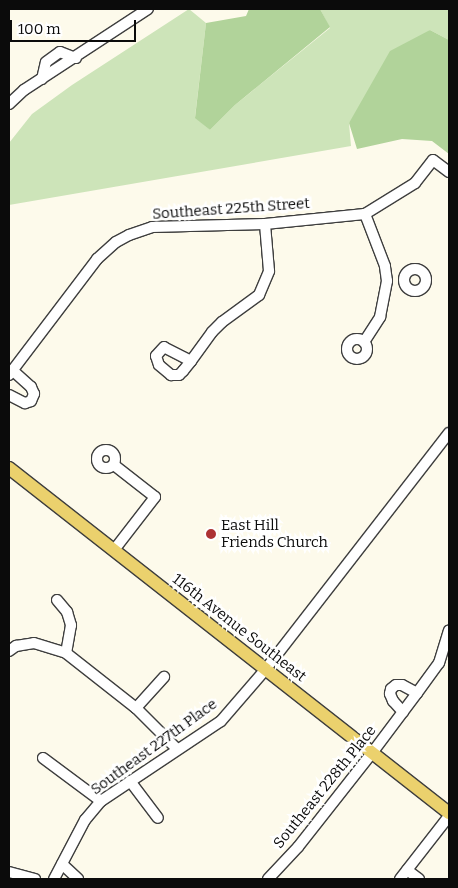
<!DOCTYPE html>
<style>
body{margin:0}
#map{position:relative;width:458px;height:888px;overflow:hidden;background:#fdfaeb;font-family:Bitter,serif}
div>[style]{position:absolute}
.green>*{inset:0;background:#cde4b9}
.forest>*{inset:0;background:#b1d39a}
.roads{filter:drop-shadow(1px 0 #3e3e3e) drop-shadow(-1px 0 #3e3e3e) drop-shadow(0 1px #3e3e3e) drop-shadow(0 -1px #3e3e3e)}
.minor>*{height:10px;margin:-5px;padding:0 5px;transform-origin:5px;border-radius:5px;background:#fff}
.minor>.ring{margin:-5px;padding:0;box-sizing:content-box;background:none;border:10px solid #fff;border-radius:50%}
.major>*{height:12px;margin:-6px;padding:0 6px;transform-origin:6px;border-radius:6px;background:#ebd16d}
.dots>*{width:14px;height:14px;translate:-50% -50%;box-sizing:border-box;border:2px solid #fff;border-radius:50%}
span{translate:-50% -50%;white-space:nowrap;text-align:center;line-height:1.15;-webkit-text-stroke:5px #fff;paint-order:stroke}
.street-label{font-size:15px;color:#0b0b0b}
.poi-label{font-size:15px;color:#0b0b0b}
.left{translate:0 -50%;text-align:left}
.frame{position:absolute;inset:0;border:10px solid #0b0b0b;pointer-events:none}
.scale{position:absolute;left:10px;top:20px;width:126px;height:22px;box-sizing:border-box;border:2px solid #0b0b0b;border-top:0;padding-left:6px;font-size:15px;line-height:18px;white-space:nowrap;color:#0b0b0b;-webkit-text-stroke:4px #fff;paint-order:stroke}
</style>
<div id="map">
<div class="green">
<i style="clip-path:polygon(189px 9px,206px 23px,195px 117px,210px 130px,235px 105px,330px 28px,320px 9px,449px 9px,449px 40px,430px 30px,349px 123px,351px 146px,9px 205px,9px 143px,32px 114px,72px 85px)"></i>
</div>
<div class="forest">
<i style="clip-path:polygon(249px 9px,320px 9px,330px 27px,235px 105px,210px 130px,195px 118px,206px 23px,246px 16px)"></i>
<i style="clip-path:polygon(430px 30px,449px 40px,449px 154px,432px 141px,402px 139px,357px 149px,349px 123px,390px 51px)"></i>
</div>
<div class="roads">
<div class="minor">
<i style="left:42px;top:79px;width:17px;rotate:-77deg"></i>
<i style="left:46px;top:62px;width:17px;rotate:-36deg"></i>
<i style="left:60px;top:52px;width:17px;rotate:21deg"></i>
<i style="left:9px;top:104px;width:21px;rotate:-43deg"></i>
<i style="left:24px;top:90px;width:148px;rotate:-33.2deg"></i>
<i class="ring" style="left:404px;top:269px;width:12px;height:12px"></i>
<i class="ring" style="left:347px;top:339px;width:10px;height:10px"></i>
<i style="left:364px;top:342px;width:30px;rotate:-57deg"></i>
<i style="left:380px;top:317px;width:37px;rotate:-79deg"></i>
<i style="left:387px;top:281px;width:15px;rotate:-98deg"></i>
<i style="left:385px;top:266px;width:56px;rotate:-111deg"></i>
<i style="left:191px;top:361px;width:30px;rotate:-153deg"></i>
<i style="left:164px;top:347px;width:12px;rotate:132deg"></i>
<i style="left:156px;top:356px;width:9px;rotate:72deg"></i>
<i style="left:159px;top:365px;width:16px;rotate:40deg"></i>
<i style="left:171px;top:375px;width:8px"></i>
<i style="left:179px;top:375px;width:6px;rotate:-45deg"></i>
<i style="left:183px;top:371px;width:13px;rotate:-51deg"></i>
<i style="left:191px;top:361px;width:36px;rotate:-54deg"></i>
<i style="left:212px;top:332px;width:14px;rotate:-45deg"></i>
<i style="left:222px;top:322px;width:46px;rotate:-36.1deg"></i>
<i style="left:259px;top:295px;width:26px;rotate:-67deg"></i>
<i style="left:269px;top:271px;width:47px;rotate:-94.9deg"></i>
<i style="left:9px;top:375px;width:146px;rotate:-52.8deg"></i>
<i style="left:97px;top:259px;width:25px;rotate:-42deg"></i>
<i style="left:116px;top:242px;width:15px;rotate:-28deg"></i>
<i style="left:129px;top:235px;width:24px;rotate:-19deg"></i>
<i style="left:152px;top:227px;width:113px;rotate:-1.5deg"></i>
<i style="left:265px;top:224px;width:100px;rotate:-5.7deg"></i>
<i style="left:365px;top:214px;width:59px;rotate:-31.8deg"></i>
<i style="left:415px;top:183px;width:29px;rotate:-52deg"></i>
<i style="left:433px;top:160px;width:20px;rotate:37deg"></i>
<i style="left:9px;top:395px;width:18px;rotate:27deg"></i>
<i style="left:25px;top:403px;width:6px;rotate:-18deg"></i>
<i style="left:31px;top:401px;width:8px;rotate:-67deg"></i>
<i style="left:34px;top:394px;width:8px;rotate:-113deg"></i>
<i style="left:31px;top:387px;width:25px;rotate:-138deg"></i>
<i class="ring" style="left:97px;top:450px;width:8px;height:8px"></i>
<i style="left:114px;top:465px;width:52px;rotate:38deg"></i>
<i style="left:155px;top:497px;width:67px;rotate:127.7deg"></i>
<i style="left:57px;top:600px;width:16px;rotate:50deg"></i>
<i style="left:67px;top:612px;width:14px;rotate:73deg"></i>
<i style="left:71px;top:625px;width:28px;rotate:100deg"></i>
<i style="left:9px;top:651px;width:9px;rotate:-36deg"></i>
<i style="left:16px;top:646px;width:18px;rotate:-9deg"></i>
<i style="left:34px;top:643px;width:34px;rotate:17deg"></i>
<i style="left:66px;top:653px;width:89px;rotate:38.2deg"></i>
<i style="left:136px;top:708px;width:58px;rotate:45deg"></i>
<i style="left:136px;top:708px;width:42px;rotate:-47.9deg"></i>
<i style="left:403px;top:712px;width:15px;rotate:-132deg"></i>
<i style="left:393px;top:701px;width:8px;rotate:-113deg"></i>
<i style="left:390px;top:694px;width:5px;rotate:-79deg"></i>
<i style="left:391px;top:689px;width:6px;rotate:-39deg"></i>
<i style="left:396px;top:685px;width:6px"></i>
<i style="left:402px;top:685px;width:17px;rotate:28deg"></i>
<i style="left:43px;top:758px;width:72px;rotate:36.6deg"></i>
<i style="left:130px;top:781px;width:46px;rotate:52.9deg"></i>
<i style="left:62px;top:864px;width:22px;rotate:43deg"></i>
<i style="left:407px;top:870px;width:15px;rotate:37deg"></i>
<i style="left:9px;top:872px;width:27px;rotate:15deg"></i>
<i style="left:54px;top:879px;width:67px;rotate:-62.3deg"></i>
<i style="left:85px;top:820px;width:25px;rotate:-50deg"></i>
<i style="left:101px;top:801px;width:144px;rotate:-33.7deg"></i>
<i style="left:221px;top:721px;width:67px;rotate:-49.2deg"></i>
<i style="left:265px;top:670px;width:300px;rotate:-52.2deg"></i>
<i style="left:268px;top:879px;width:44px;rotate:-46.8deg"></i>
<i style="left:298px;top:847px;width:120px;rotate:-51.8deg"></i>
<i style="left:372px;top:753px;width:75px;rotate:-53.1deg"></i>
<i style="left:417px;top:693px;width:37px;rotate:-54deg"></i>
<i style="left:439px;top:663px;width:34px;rotate:-73deg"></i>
<i style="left:400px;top:879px;width:80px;rotate:-52.1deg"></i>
</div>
<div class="major">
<i style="left:9px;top:468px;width:559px;rotate:38.1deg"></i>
</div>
</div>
<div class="dots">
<i style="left:211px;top:534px;background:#ad3233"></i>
</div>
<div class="street-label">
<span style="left:231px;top:209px;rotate:-4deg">Southeast 225th Street</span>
<span style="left:239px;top:628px;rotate:38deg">116th Avenue Southeast</span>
<span style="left:154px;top:747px;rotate:-36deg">Southeast 227th Place</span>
<span style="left:325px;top:787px;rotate:-51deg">Southeast 228th Place</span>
</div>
<div class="poi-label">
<span class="left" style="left:221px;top:534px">East Hill<br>Friends Church</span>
</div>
<div class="frame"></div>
<div class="scale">100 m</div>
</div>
